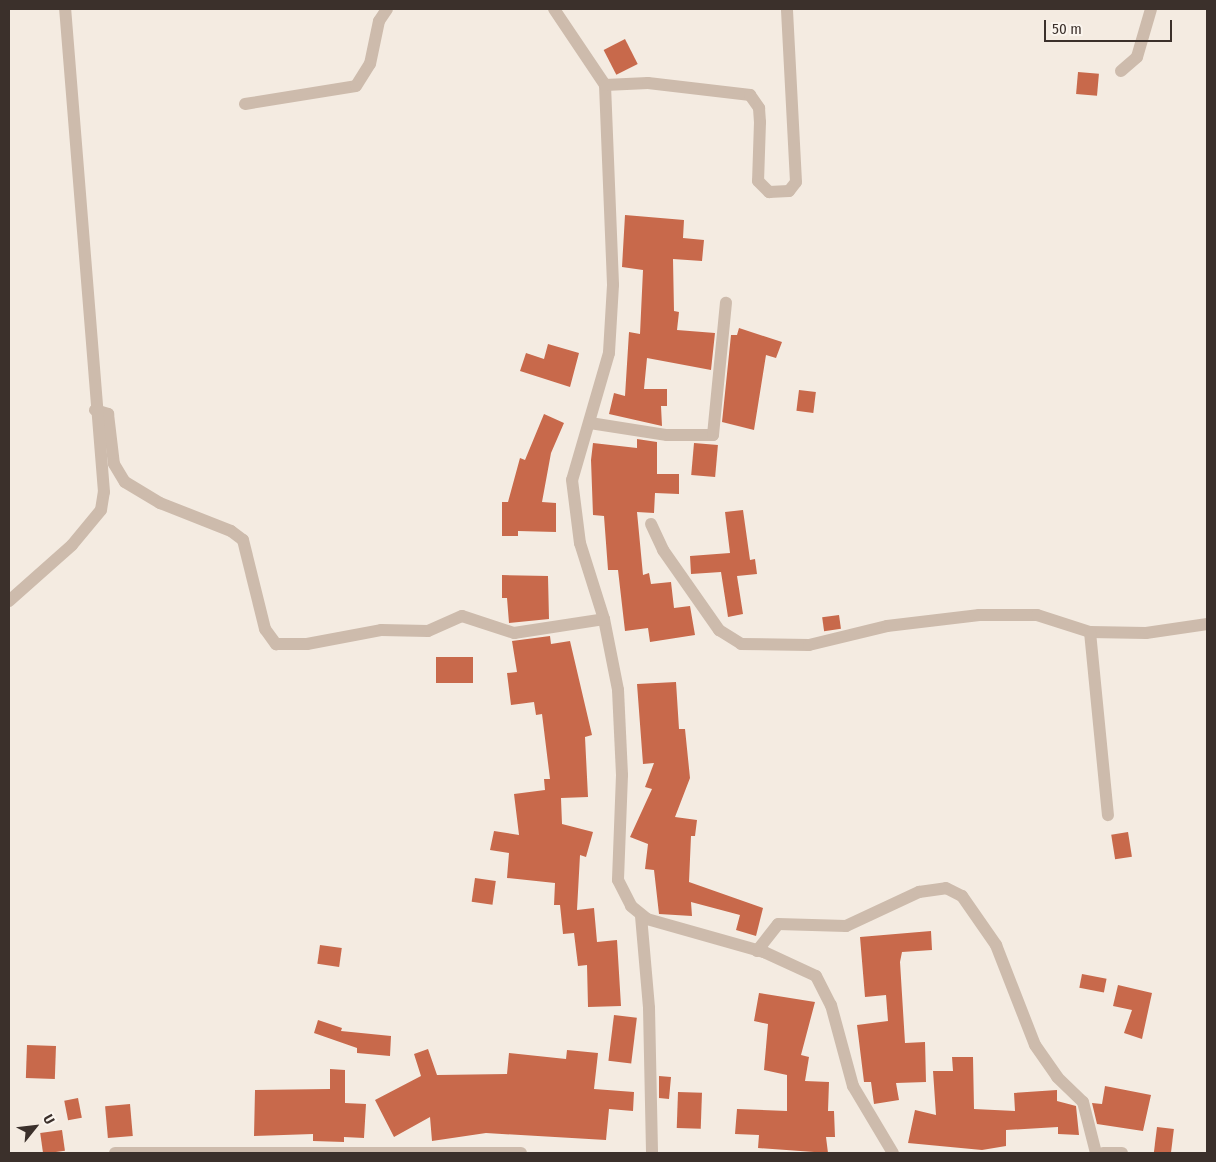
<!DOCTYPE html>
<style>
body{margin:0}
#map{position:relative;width:1216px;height:1162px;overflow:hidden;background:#f4ebe1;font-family:"Fira Sans Condensed",sans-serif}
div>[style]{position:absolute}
.building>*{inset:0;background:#c8694b;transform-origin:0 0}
.minor>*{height:12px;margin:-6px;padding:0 6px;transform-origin:6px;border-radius:6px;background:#cdbbac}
span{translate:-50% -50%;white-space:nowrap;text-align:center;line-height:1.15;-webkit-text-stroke:4px #fbf5ee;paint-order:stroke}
.frame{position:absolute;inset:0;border:10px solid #3b302b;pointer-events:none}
.north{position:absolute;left:10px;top:1102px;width:50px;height:50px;-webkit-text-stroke:4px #fbf5ee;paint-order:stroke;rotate:61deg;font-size:14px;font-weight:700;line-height:20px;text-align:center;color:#3b302b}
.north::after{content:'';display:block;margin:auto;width:18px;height:22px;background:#3b302b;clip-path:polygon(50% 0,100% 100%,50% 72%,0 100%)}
.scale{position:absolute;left:1044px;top:20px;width:128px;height:22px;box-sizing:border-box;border:2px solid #3b302b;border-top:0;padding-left:6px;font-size:15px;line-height:18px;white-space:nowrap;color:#3b302b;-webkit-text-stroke:4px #fbf5ee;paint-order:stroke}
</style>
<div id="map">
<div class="building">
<i style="left:625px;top:39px;width:28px;height:24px;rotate:63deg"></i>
<i style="left:1078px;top:72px;width:21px;height:22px;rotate:5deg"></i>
<i style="clip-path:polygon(625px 215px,684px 220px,683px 238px,704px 240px,702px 261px,673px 259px,674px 311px,679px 312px,677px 330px,715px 333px,711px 370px,647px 358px,644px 389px,667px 389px,667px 406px,661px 406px,662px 426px,609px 414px,614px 393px,625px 396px,629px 332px,640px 334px,643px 270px,622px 267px)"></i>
<i style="clip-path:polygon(739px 328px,782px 342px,776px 358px,766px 355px,754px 430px,722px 422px,731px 335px,737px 335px)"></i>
<i style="clip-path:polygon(548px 344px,579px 353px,570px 387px,520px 371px,526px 353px,544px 359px)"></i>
<i style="left:799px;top:390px;width:17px;height:21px;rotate:7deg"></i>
<i style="clip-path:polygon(544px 414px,564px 423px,551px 453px,542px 502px,556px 503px,556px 532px,518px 531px,518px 536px,502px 536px,502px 502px,508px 502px,520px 458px,525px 460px)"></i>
<i style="clip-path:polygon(637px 439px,657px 442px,657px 474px,679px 474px,679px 494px,655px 493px,654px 513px,637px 512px,643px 575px,649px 573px,651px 584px,671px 582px,674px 608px,690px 606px,695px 635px,650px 642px,648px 628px,625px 631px,618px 570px,608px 570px,604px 516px,593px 515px,591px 460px,593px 443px,637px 448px)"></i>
<i style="left:694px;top:443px;width:24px;height:32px;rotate:5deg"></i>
<i style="clip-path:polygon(743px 510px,750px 560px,755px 559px,757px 574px,737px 576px,743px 614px,728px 617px,721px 572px,691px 574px,690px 556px,730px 553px,725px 512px)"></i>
<i style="clip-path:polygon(502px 575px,548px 576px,549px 619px,509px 623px,507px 598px,502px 598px)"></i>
<i style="left:839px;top:615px;width:14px;height:17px;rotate:82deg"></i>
<i style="clip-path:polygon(550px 636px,551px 644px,570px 641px,592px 735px,585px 737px,588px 797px,561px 798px,562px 824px,593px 832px,586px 857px,580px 855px,577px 910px,594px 908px,597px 942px,617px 940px,621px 1006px,588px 1007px,587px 965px,578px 966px,574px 933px,563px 934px,560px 905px,554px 905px,555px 883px,507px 878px,509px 853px,490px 850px,494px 831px,519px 835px,514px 794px,545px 790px,544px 779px,550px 779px,542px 714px,536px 715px,534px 702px,511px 705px,507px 673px,517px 672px,512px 641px)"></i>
<i style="left:436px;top:657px;width:37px;height:26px"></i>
<i style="clip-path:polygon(676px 682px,679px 729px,685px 729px,690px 778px,675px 817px,697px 820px,695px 836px,691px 836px,689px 882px,763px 908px,756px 936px,736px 930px,740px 915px,691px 902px,692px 916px,659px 914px,654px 870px,645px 869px,648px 844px,630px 837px,652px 789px,645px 787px,654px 763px,643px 764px,637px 684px)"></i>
<i style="left:1128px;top:832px;width:25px;height:17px;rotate:81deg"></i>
<i style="left:475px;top:878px;width:21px;height:24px;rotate:8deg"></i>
<i style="clip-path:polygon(931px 931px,932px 950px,902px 952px,900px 962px,905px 1043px,925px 1042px,926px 1082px,896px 1083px,899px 1100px,874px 1104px,871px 1082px,864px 1082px,857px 1025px,888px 1021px,886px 995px,865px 997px,860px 937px)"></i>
<i style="left:320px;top:945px;width:22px;height:19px;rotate:8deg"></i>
<i style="left:1082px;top:974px;width:25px;height:14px;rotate:11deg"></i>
<i style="clip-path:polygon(1118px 985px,1152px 993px,1142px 1039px,1124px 1033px,1132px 1010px,1113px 1006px)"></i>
<i style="clip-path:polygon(759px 993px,815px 1002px,801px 1055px,809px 1057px,805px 1081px,829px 1082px,828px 1111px,834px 1111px,835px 1137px,826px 1137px,828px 1153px,758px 1148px,759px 1135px,735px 1134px,737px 1109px,787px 1111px,787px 1075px,764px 1070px,768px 1024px,754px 1021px)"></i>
<i style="left:614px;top:1015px;width:23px;height:46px;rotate:7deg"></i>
<i style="clip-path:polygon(318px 1020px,342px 1028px,341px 1031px,391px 1036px,390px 1056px,357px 1053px,357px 1048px,314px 1033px)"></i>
<i style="left:27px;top:1045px;width:29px;height:33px;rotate:2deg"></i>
<i style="clip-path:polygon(428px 1049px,437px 1075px,507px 1074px,509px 1053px,566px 1059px,567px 1050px,598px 1053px,594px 1089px,634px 1092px,633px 1111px,609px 1109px,606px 1140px,486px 1133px,432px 1141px,430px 1117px,394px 1137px,375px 1100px,421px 1076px,414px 1054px)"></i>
<i style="clip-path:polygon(952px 1057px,973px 1057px,974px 1109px,1015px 1111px,1014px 1093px,1057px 1090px,1057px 1101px,1076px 1106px,1079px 1135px,1058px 1134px,1058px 1127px,1006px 1130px,1006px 1146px,982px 1150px,908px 1143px,915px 1110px,936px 1115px,933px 1071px,953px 1071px)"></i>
<i style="clip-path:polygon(330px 1069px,345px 1070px,345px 1103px,366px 1104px,364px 1138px,344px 1137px,344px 1142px,313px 1141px,313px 1134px,254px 1136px,255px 1090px,330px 1089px)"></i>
<i style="clip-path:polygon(659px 1076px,671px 1077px,669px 1099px,659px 1098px)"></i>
<i style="clip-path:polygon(1105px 1086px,1151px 1095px,1143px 1131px,1097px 1124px,1092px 1103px,1102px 1104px)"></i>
<i style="left:678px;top:1092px;width:24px;height:36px;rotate:2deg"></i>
<i style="left:78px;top:1098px;width:20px;height:14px;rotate:79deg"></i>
<i style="left:130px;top:1104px;width:32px;height:25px;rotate:85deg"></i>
<i style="left:1157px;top:1127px;width:17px;height:26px;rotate:7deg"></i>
<i style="left:62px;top:1130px;width:21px;height:22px;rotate:82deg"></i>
</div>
<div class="minor">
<i style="left:554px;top:9px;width:92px;rotate:56.1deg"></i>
<i style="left:605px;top:85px;width:200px;rotate:87.7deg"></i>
<i style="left:613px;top:285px;width:68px;rotate:93.4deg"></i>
<i style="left:609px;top:353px;width:132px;rotate:106.2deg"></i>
<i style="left:572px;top:480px;width:64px;rotate:82.8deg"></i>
<i style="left:580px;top:543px;width:80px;rotate:72.5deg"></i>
<i style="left:604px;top:619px;width:72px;rotate:78.8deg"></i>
<i style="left:618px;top:690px;width:85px;rotate:87.3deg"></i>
<i style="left:622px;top:775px;width:105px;rotate:92.2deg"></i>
<i style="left:618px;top:880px;width:29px;rotate:63deg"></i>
<i style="left:631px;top:906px;width:21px;rotate:39deg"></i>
<i style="left:647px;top:919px;width:122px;rotate:15.8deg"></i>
<i style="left:764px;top:952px;width:57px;rotate:24.8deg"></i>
<i style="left:816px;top:976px;width:33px;rotate:63deg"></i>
<i style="left:831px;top:1005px;width:84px;rotate:74.8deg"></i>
<i style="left:853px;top:1086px;width:78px;rotate:59.2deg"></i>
<i style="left:1121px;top:71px;width:21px;rotate:-41deg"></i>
<i style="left:1137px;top:57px;width:50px;rotate:-73.7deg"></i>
<i style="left:605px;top:85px;width:43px;rotate:-2.7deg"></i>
<i style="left:648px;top:83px;width:103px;rotate:6.7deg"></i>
<i style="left:750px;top:95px;width:16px;rotate:55deg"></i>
<i style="left:759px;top:108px;width:14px;rotate:86deg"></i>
<i style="left:760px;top:122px;width:59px;rotate:91.9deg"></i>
<i style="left:758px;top:181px;width:16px;rotate:45deg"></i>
<i style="left:769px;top:192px;width:20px;rotate:-3deg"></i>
<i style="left:789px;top:191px;width:11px;rotate:-52deg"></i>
<i style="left:796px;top:182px;width:173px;rotate:-93deg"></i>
<i style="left:245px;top:104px;width:112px;rotate:-9.2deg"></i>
<i style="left:356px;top:86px;width:26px;rotate:-58deg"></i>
<i style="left:370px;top:64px;width:44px;rotate:-78.2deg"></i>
<i style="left:379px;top:21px;width:14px;rotate:-56deg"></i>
<i style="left:95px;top:410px;width:14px;rotate:17deg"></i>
<i style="left:108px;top:414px;width:50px;rotate:83.2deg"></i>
<i style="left:114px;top:464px;width:21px;rotate:59deg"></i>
<i style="left:125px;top:482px;width:41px;rotate:31deg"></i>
<i style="left:160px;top:503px;width:76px;rotate:21.5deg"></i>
<i style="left:231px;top:531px;width:15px;rotate:37deg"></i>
<i style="left:243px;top:540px;width:92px;rotate:76.1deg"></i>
<i style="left:265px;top:629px;width:19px;rotate:54deg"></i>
<i style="left:276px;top:644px;width:31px"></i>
<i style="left:307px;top:644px;width:75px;rotate:-10.7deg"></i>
<i style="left:381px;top:630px;width:47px;rotate:1.2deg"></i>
<i style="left:428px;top:631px;width:37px;rotate:-24deg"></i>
<i style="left:462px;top:616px;width:55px;rotate:18.1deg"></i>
<i style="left:514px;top:633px;width:91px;rotate:-8.8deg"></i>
<i style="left:590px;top:423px;width:78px;rotate:8.9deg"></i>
<i style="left:667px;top:435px;width:46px"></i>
<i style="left:713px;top:435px;width:133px;rotate:-84.4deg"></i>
<i style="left:651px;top:524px;width:29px;rotate:65deg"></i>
<i style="left:663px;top:550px;width:98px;rotate:55deg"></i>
<i style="left:719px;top:630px;width:26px;rotate:32deg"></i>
<i style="left:741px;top:644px;width:68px;rotate:0.8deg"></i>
<i style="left:809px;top:645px;width:80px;rotate:-13.7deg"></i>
<i style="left:887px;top:626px;width:93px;rotate:-6.8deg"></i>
<i style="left:979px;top:615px;width:58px"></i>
<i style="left:1037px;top:615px;width:56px;rotate:17.8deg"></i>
<i style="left:1090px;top:632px;width:56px;rotate:1deg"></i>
<i style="left:1146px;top:633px;width:62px;rotate:-8.4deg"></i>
<i style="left:9px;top:601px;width:84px;rotate:-41.6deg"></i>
<i style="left:72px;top:545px;width:45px;rotate:-50.4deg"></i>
<i style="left:101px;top:510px;width:18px;rotate:-81deg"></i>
<i style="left:104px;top:492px;width:485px;rotate:-94.6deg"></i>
<i style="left:1090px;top:632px;width:184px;rotate:84.4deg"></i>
<i style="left:641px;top:916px;width:92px;rotate:85deg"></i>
<i style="left:649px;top:1008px;width:145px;rotate:88.8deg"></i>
<i style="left:757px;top:951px;width:34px;rotate:-52deg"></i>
<i style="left:778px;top:924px;width:68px;rotate:1.7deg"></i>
<i style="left:846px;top:926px;width:81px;rotate:-25deg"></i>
<i style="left:919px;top:892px;width:27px;rotate:-8deg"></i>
<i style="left:946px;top:888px;width:18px;rotate:27deg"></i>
<i style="left:962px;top:896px;width:60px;rotate:55.2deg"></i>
<i style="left:996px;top:945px;width:107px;rotate:68.7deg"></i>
<i style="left:1035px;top:1045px;width:39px;rotate:55deg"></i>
<i style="left:1057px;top:1077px;width:36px;rotate:44deg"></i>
<i style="left:1083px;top:1102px;width:53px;rotate:75.7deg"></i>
<i style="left:115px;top:1153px;width:406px"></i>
<i style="left:1103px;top:1153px;width:19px"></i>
</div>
<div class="frame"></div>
<div class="north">U</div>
<div class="scale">50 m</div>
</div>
